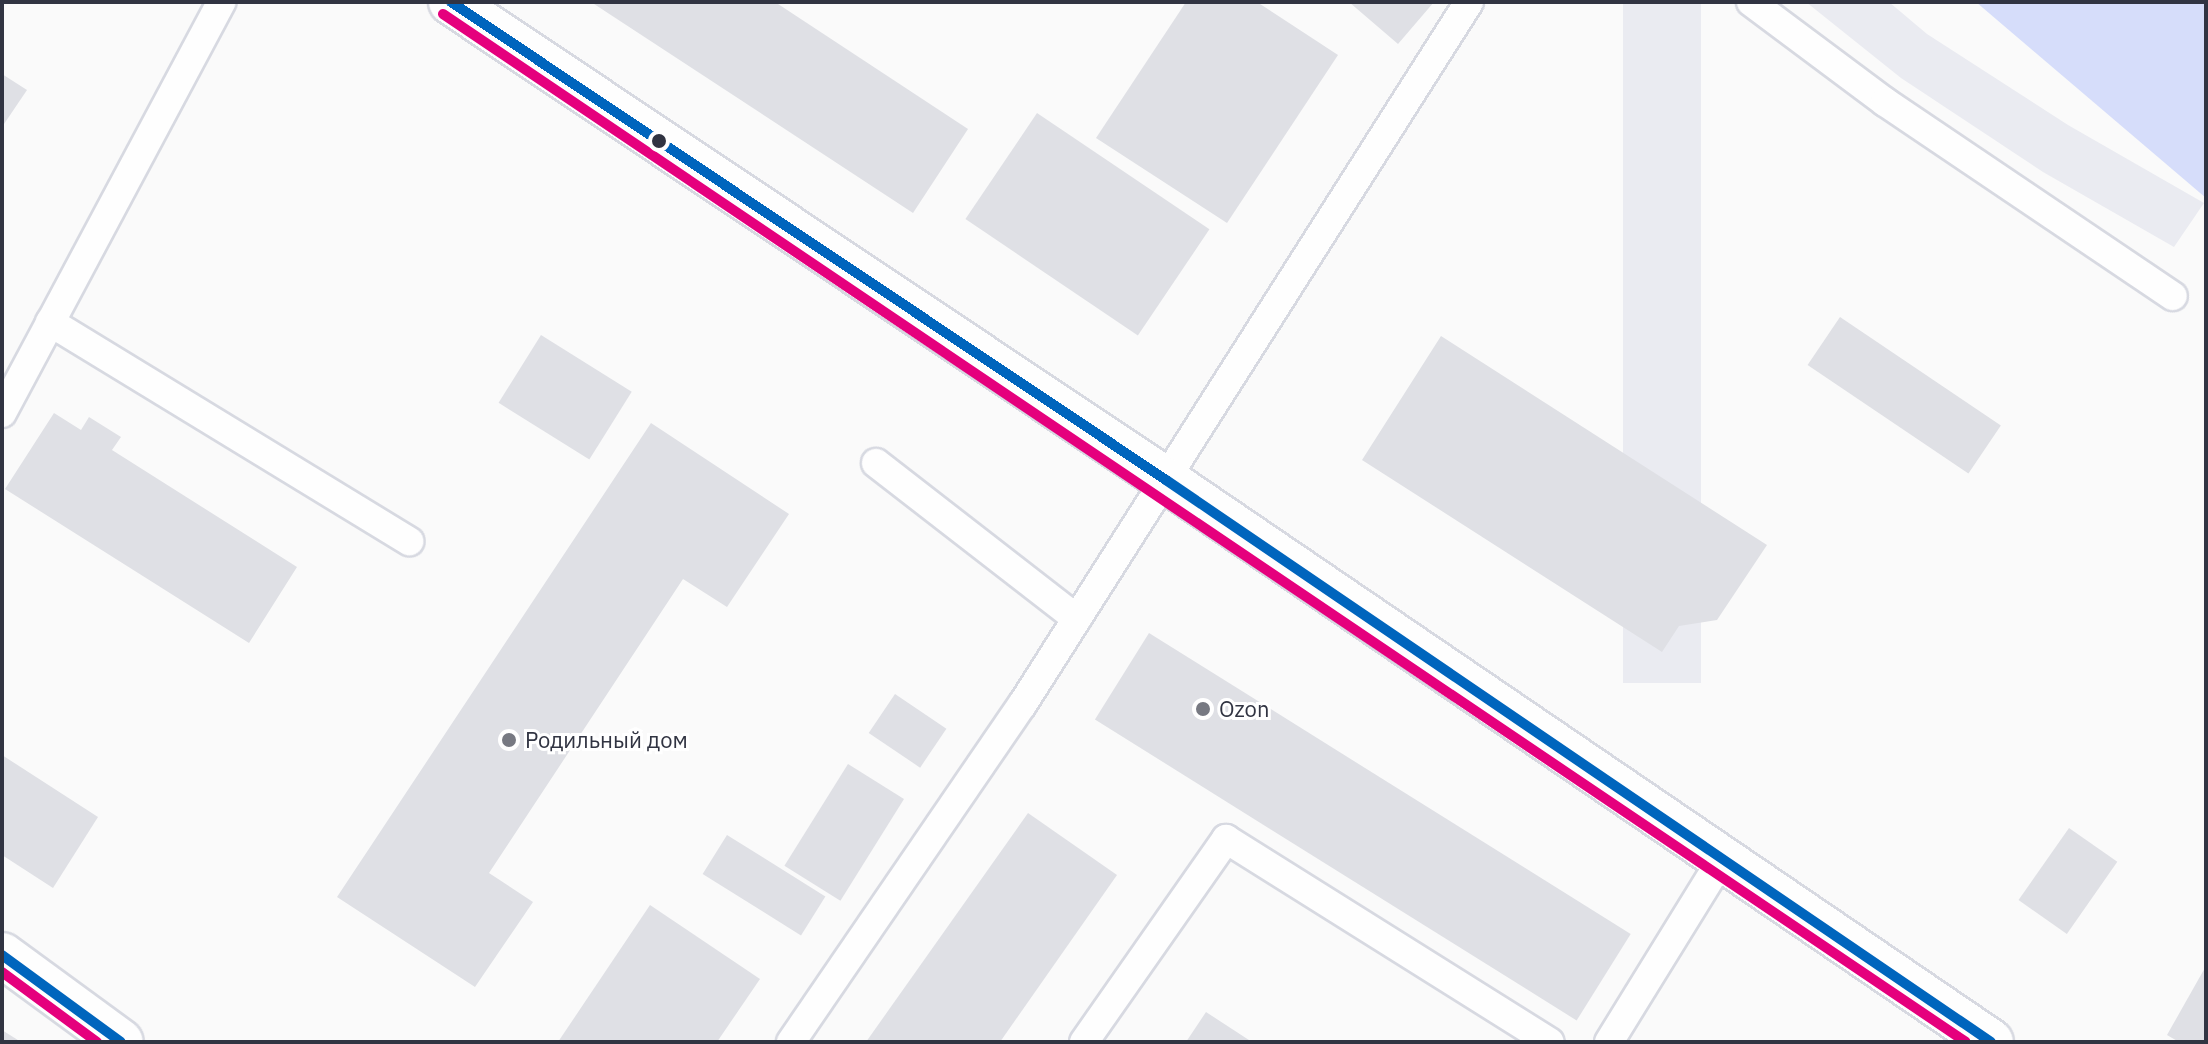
<!DOCTYPE html>
<meta charset="utf-8">
<style>
body{margin:0}
#map{position:relative;width:2208px;height:1044px;overflow:hidden;background:#fafafa;font-family:"IBM Plex Sans",sans-serif}
div>[style]{position:absolute}
.built>*{inset:0;background:#eaebf1;transform-origin:0 0}
.forest>*{inset:0;background:#d6ddfa}
.building>*{inset:0;background:#dfe0e5;transform-origin:0 0}
.roads{filter:drop-shadow(2px 0 #d7d9e1) drop-shadow(-2px 0 #d7d9e1) drop-shadow(0 2px #d7d9e1) drop-shadow(0 -2px #d7d9e1)}
.lane>*{height:28px;margin:-14px;padding:0 14px;transform-origin:14px;border-radius:14px;background:#fefefe}
.secondary>*{height:44px;margin:-22px;padding:0 22px;transform-origin:22px;border-radius:22px;background:#fefefe}
.bus-1>*{height:10px;margin:-5px;padding:0 5px;transform-origin:5px;border-radius:5px;background:#0065bd}
.bus-2>*{height:10px;margin:-5px;padding:0 5px;transform-origin:5px;border-radius:5px;background:#e5007d}
.dots>*{width:22px;height:22px;translate:-50% -50%;box-sizing:border-box;border:4px solid #fff;border-radius:50%}
span{translate:-50% -50%;white-space:nowrap;text-align:center;line-height:1.15;-webkit-text-stroke:6px #fff;paint-order:stroke}
.poi-label{font-size:22px;color:#313442}
.left{translate:0 -50%;text-align:left}
.frame{position:absolute;inset:0;border:4px solid #313442;pointer-events:none}
</style>
<div id="map">
<div class="built">
<i style="left:1623px;top:2px;width:78px;height:681px"></i>
<i style="clip-path:polygon(1806px 2px,1889px 2px,1927px 34px,2068px 125px,2204px 203px,2174px 247px,2043px 172px,1901px 78px)"></i>
</div>
<div class="forest">
<i style="clip-path:polygon(1976px 2px,2206px 2px,2206px 198px)"></i>
</div>
<div class="building">
<i style="clip-path:polygon(591px 2px,775px 2px,968px 129px,913px 213px)"></i>
<i style="clip-path:polygon(1186px 2px,1257px 2px,1338px 55px,1227px 223px,1096px 138px)"></i>
<i style="clip-path:polygon(1349px 2px,1434px 2px,1398px 44px)"></i>
<i style="clip-path:polygon(2px 74px,27px 90px,2px 127px)"></i>
<i style="left:1037px;top:113px;width:208px;height:128px;rotate:34deg"></i>
<i style="left:1840px;top:317px;width:194px;height:58px;rotate:34deg"></i>
<i style="left:541px;top:335px;width:107px;height:80px;rotate:32deg"></i>
<i style="clip-path:polygon(1441px 336px,1767px 545px,1717px 620px,1679px 626px,1662px 652px,1362px 460px)"></i>
<i style="clip-path:polygon(54px 413px,81px 430px,89px 417px,121px 437px,112px 450px,297px 567px,249px 643px,5px 489px)"></i>
<i style="clip-path:polygon(651px 423px,789px 514px,727px 607px,683px 579px,489px 873px,533px 902px,475px 987px,337px 897px)"></i>
<i style="left:1149px;top:633px;width:568px;height:102px;rotate:32deg"></i>
<i style="left:895px;top:694px;width:62px;height:47px;rotate:34deg"></i>
<i style="clip-path:polygon(2px 755px,98px 817px,53px 888px,2px 855px)"></i>
<i style="left:848px;top:764px;width:66px;height:120px;rotate:32deg"></i>
<i style="clip-path:polygon(1028px 813px,1117px 875px,1000px 1042px,866px 1042px)"></i>
<i style="left:2069px;top:828px;width:59px;height:88px;rotate:35deg"></i>
<i style="left:727px;top:835px;width:116px;height:46px;rotate:32deg"></i>
<i style="clip-path:polygon(650px 905px,760px 979px,717px 1042px,558px 1042px)"></i>
<i style="clip-path:polygon(2206px 966px,2206px 1042px,2179px 1042px,2167px 1035px)"></i>
<i style="clip-path:polygon(1206px 1012px,1252px 1042px,1186px 1042px)"></i>
<i style="clip-path:polygon(2px 1030px,21px 1042px,2px 1042px)"></i>
</div>
<div class="roads">
<div class="lane">
<i style="left:1751px;top:2px;width:167px;rotate:36.7deg"></i>
<i style="left:1885px;top:102px;width:347px;rotate:34deg"></i>
<i style="left:50px;top:322px;width:421px;rotate:31.4deg"></i>
<i style="left:2px;top:413px;width:466px;rotate:-61.9deg"></i>
<i style="left:876px;top:463px;width:254px;rotate:37.8deg"></i>
<i style="left:791px;top:1042px;width:409px;rotate:-55.6deg"></i>
<i style="left:1022px;top:705px;width:833px;rotate:-57.55deg"></i>
<i style="left:1084px;top:1042px;width:248px;rotate:-55deg"></i>
<i style="left:1226px;top:839px;width:382px;rotate:32.1deg"></i>
<i style="left:1609px;top:1042px;width:215px;rotate:-58.3deg"></i>
</div>
<div class="secondary">
<i style="left:451px;top:2px;width:860px;rotate:33.76deg"></i>
<i style="left:1166px;top:480px;width:998px;rotate:34.26deg"></i>
<i style="left:2px;top:955px;width:147px;rotate:36.2deg"></i>
</div>
</div>
<div class="bus-1">
<i style="left:451px;top:2px;width:860px;rotate:33.76deg"></i>
<i style="left:1166px;top:480px;width:998px;rotate:34.26deg"></i>
<i style="left:2px;top:955px;width:147px;rotate:36.2deg"></i>
</div>
<div class="bus-2">
<i style="left:443px;top:14px;width:1837px;rotate:34.02deg"></i>
<i style="left:2px;top:972px;width:118px;rotate:36.4deg"></i>
</div>
<div class="dots">
<i style="left:659px;top:141px;background:#313442"></i>
<i style="left:1203px;top:709px;background:#777982"></i>
<i style="left:509px;top:740px;background:#777982"></i>
</div>
<div class="poi-label">
<span class="left" style="left:1219px;top:709px">Ozon</span>
<span class="left" style="left:525px;top:740px">Родильный дом</span>
</div>
<div class="frame"></div>
</div>
